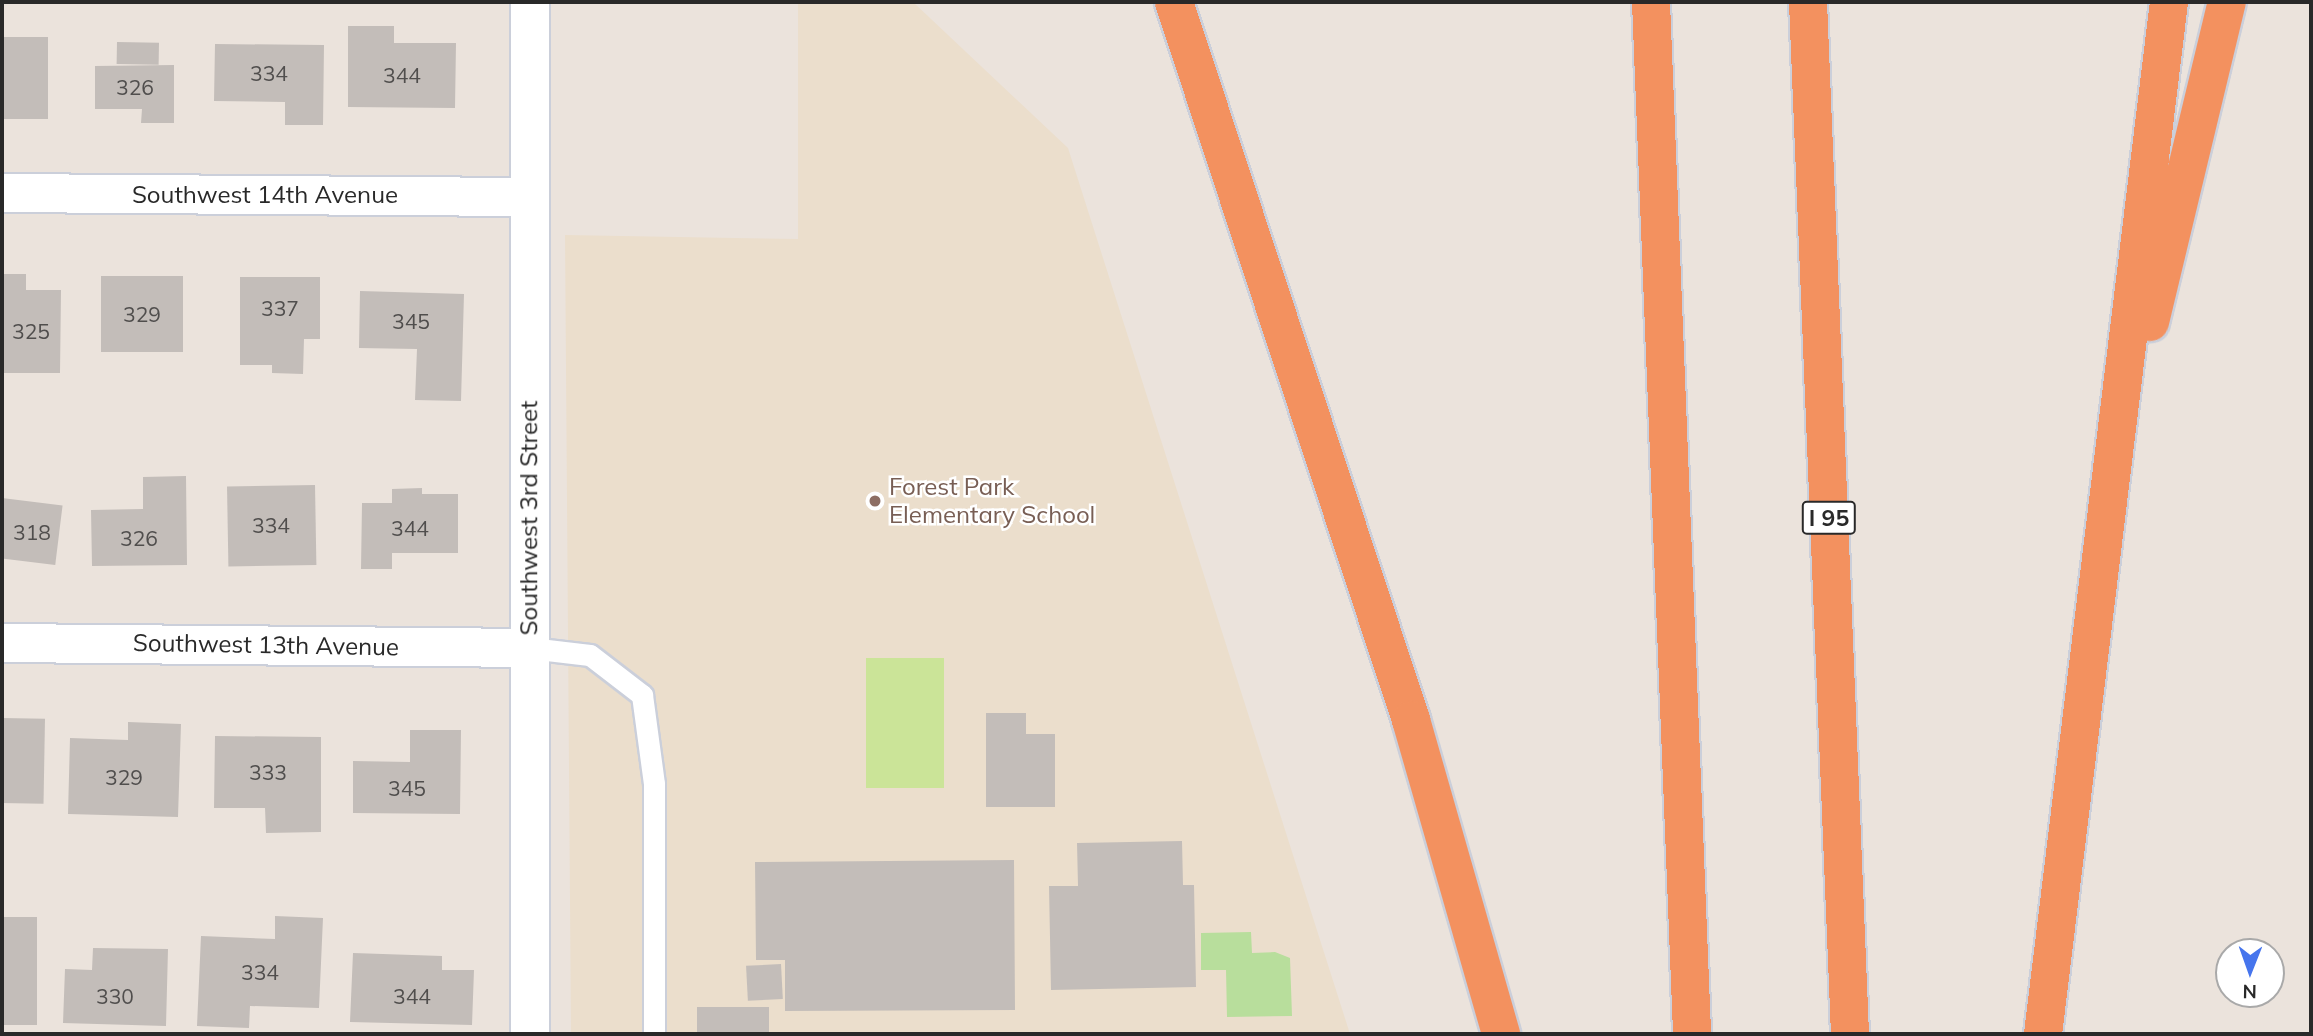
<!DOCTYPE html>
<style>
body{margin:0}
#map{position:relative;width:2313px;height:1036px;overflow:hidden;background:#ebe3dc;font-family:Mulish,sans-serif}
div>[style]{position:absolute}
.education>*{inset:0;background:#ebdecc}
.green>*{inset:0;background:#b8de9c}
.pitch>*{inset:0;background:#cbe498;transform-origin:0 0}
.building>*{inset:0;background:#c3bdb9;transform-origin:0 0}
.roads{filter:drop-shadow(2px 0 #cbcfda) drop-shadow(-2px 0 #cbcfda) drop-shadow(0 2px #cbcfda) drop-shadow(0 -2px #cbcfda)}
.lane>*{height:21px;margin:-10.5px;padding:0 10.5px;transform-origin:10.5px;border-radius:10.5px;background:#fff}
.street>*{height:38px;margin:-19px;padding:0 19px;transform-origin:19px;border-radius:19px;background:#fff}
.highway>*{height:38px;margin:-19px;padding:0 19px;transform-origin:19px;border-radius:19px;background:#f3915f}
.dots>*{width:19px;height:19px;translate:-50% -50%;box-sizing:border-box;border:4px solid #fff;border-radius:50%}
span{translate:-50% -50%;white-space:nowrap;text-align:center;line-height:1.15;-webkit-text-stroke:5px #fff;paint-order:stroke}
.number-label{font-size:21px;color:#504e4d}
.number-label span{-webkit-text-stroke-width:0}
.shield-label span{padding:2px 5px;background:#fff;border:2px solid;border-radius:5px;-webkit-text-stroke-width:0}
.shield-label{font-size:23px;color:#292929;font-weight:700}
.street-label{font-size:24px;color:#292929}
.education-label{font-size:24px;color:#785e54}
.left{translate:0 -50%;text-align:left}
.frame{position:absolute;inset:0;border:4px solid #292929;pointer-events:none}
.north{position:absolute;left:2215px;top:938px;width:70px;height:70px;box-sizing:border-box;background:#fff;border:2px solid #a9a9a9;border-radius:50%;rotate:181deg;font-size:19px;font-weight:700;line-height:28px;text-align:center;color:#292929}
.north::after{content:'';display:block;margin:auto;width:24px;height:32px;background:#4675ed;clip-path:polygon(50% 0,100% 100%,50% 72%,0 100%)}
</style>
<div id="map">
<div class="education">
<i style="clip-path:polygon(798px 2px,913px 2px,1068px 148px,1350px 1034px,571px 1034px,565px 235px,798px 239px)"></i>
</div>
<div class="green">
<i style="clip-path:polygon(1251px 932px,1252px 953px,1275px 952px,1290px 958px,1292px 1016px,1227px 1017px,1226px 970px,1201px 970px,1201px 933px)"></i>
</div>
<div class="pitch">
<i style="left:944px;top:658px;width:130px;height:78px;rotate:90deg"></i>
</div>
<div class="building">
<i style="clip-path:polygon(348px 26px,394px 26px,394px 43px,456px 43px,455px 108px,348px 107px)"></i>
<i style="left:2px;top:37px;width:46px;height:82px"></i>
<i style="left:117px;top:42px;width:42px;height:22px;rotate:1deg"></i>
<i style="clip-path:polygon(215px 44px,324px 45px,323px 125px,285px 125px,285px 102px,214px 101px)"></i>
<i style="clip-path:polygon(174px 65px,174px 123px,141px 123px,142px 109px,95px 109px,95px 66px)"></i>
<i style="clip-path:polygon(2px 274px,26px 274px,26px 290px,61px 290px,60px 373px,2px 373px)"></i>
<i style="left:101px;top:276px;width:82px;height:76px"></i>
<i style="clip-path:polygon(240px 277px,320px 277px,320px 339px,304px 339px,303px 374px,272px 373px,272px 365px,240px 365px)"></i>
<i style="clip-path:polygon(360px 291px,464px 294px,461px 401px,415px 400px,417px 349px,359px 348px)"></i>
<i style="clip-path:polygon(186px 476px,187px 565px,92px 566px,91px 510px,143px 509px,143px 477px)"></i>
<i style="left:315px;top:485px;width:80px;height:88px;rotate:89deg"></i>
<i style="clip-path:polygon(422px 488px,422px 494px,458px 494px,458px 553px,392px 553px,392px 569px,361px 569px,362px 503px,392px 503px,392px 489px)"></i>
<i style="left:2px;top:498px;width:61px;height:60px;rotate:7deg"></i>
<i style="clip-path:polygon(986px 713px,1026px 713px,1026px 734px,1055px 734px,1055px 807px,986px 807px)"></i>
<i style="left:2px;top:718px;width:43px;height:85px;rotate:1deg"></i>
<i style="clip-path:polygon(128px 722px,181px 724px,178px 817px,68px 814px,70px 738px,128px 740px)"></i>
<i style="clip-path:polygon(410px 730px,461px 730px,460px 814px,353px 813px,353px 761px,410px 762px)"></i>
<i style="clip-path:polygon(215px 736px,321px 737px,321px 832px,266px 833px,265px 808px,214px 808px)"></i>
<i style="clip-path:polygon(1182px 841px,1183px 885px,1194px 885px,1196px 987px,1051px 990px,1049px 886px,1078px 886px,1077px 843px)"></i>
<i style="clip-path:polygon(1014px 860px,1015px 1010px,785px 1011px,785px 960px,756px 960px,755px 862px)"></i>
<i style="clip-path:polygon(275px 916px,323px 918px,319px 1008px,250px 1006px,249px 1028px,197px 1026px,201px 936px,275px 939px)"></i>
<i style="left:2px;top:917px;width:35px;height:108px"></i>
<i style="clip-path:polygon(93px 948px,168px 949px,166px 1026px,63px 1023px,65px 969px,92px 970px)"></i>
<i style="clip-path:polygon(353px 953px,442px 956px,442px 970px,474px 970px,472px 1025px,350px 1022px)"></i>
<i style="left:781px;top:964px;width:35px;height:35px;rotate:87deg"></i>
<i style="left:697px;top:1007px;width:72px;height:27px"></i>
</div>
<div class="roads">
<div class="lane">
<i style="left:530px;top:648px;width:60px;rotate:6.7deg"></i>
<i style="left:590px;top:655px;width:66px;rotate:37.6deg"></i>
<i style="left:642px;top:695px;width:90px;rotate:82.3deg"></i>
<i style="left:654px;top:784px;width:250px;rotate:90deg"></i>
</div>
<div class="street">
<i style="left:2px;top:193px;width:526px;rotate:0.44deg"></i>
<i style="left:2px;top:643px;width:528px;rotate:0.54deg"></i>
<i style="left:530px;top:1034px;width:1032px;rotate:-90deg"></i>
</div>
<div class="highway">
<i style="left:1174px;top:2px;width:756px;rotate:71.73deg"></i>
<i style="left:1411px;top:720px;width:327px;rotate:74deg"></i>
<i style="left:1651px;top:2px;width:1033px;rotate:87.72deg"></i>
<i style="left:1808px;top:2px;width:1033px;rotate:87.67deg"></i>
<i style="left:2150px;top:322px;width:329px;rotate:-76.5deg"></i>
<i style="left:2043px;top:1034px;width:1040px;rotate:-83.04deg"></i>
</div>
</div>
<div class="dots">
<i style="left:875px;top:501px;background:#8d6e63"></i>
</div>
<div class="number-label">
<span style="left:269px;top:73px">334</span>
<span style="left:402px;top:75px">344</span>
<span style="left:135px;top:87px">326</span>
<span style="left:280px;top:308px">337</span>
<span style="left:142px;top:314px">329</span>
<span style="left:411px;top:321px">345</span>
<span style="left:31px;top:331px">325</span>
<span style="left:271px;top:525px">334</span>
<span style="left:410px;top:528px">344</span>
<span style="left:32px;top:532px">318</span>
<span style="left:139px;top:538px">326</span>
<span style="left:268px;top:772px">333</span>
<span style="left:124px;top:777px">329</span>
<span style="left:407px;top:788px">345</span>
<span style="left:260px;top:972px">334</span>
<span style="left:115px;top:996px">330</span>
<span style="left:412px;top:996px">344</span>
</div>
<div class="shield-label">
<span style="left:1829px;top:518px">I 95</span>
</div>
<div class="street-label">
<span style="left:265px;top:195px">Southwest 14th Avenue</span>
<span style="left:529px;top:518px;rotate:-90deg">Southwest 3rd Street</span>
<span style="left:266px;top:645px;rotate:1deg">Southwest 13th Avenue</span>
</div>
<div class="education-label">
<span class="left" style="left:889px;top:501px">Forest Park<br>Elementary School</span>
</div>
<div class="frame"></div>
<div class="north">N</div>
</div>
